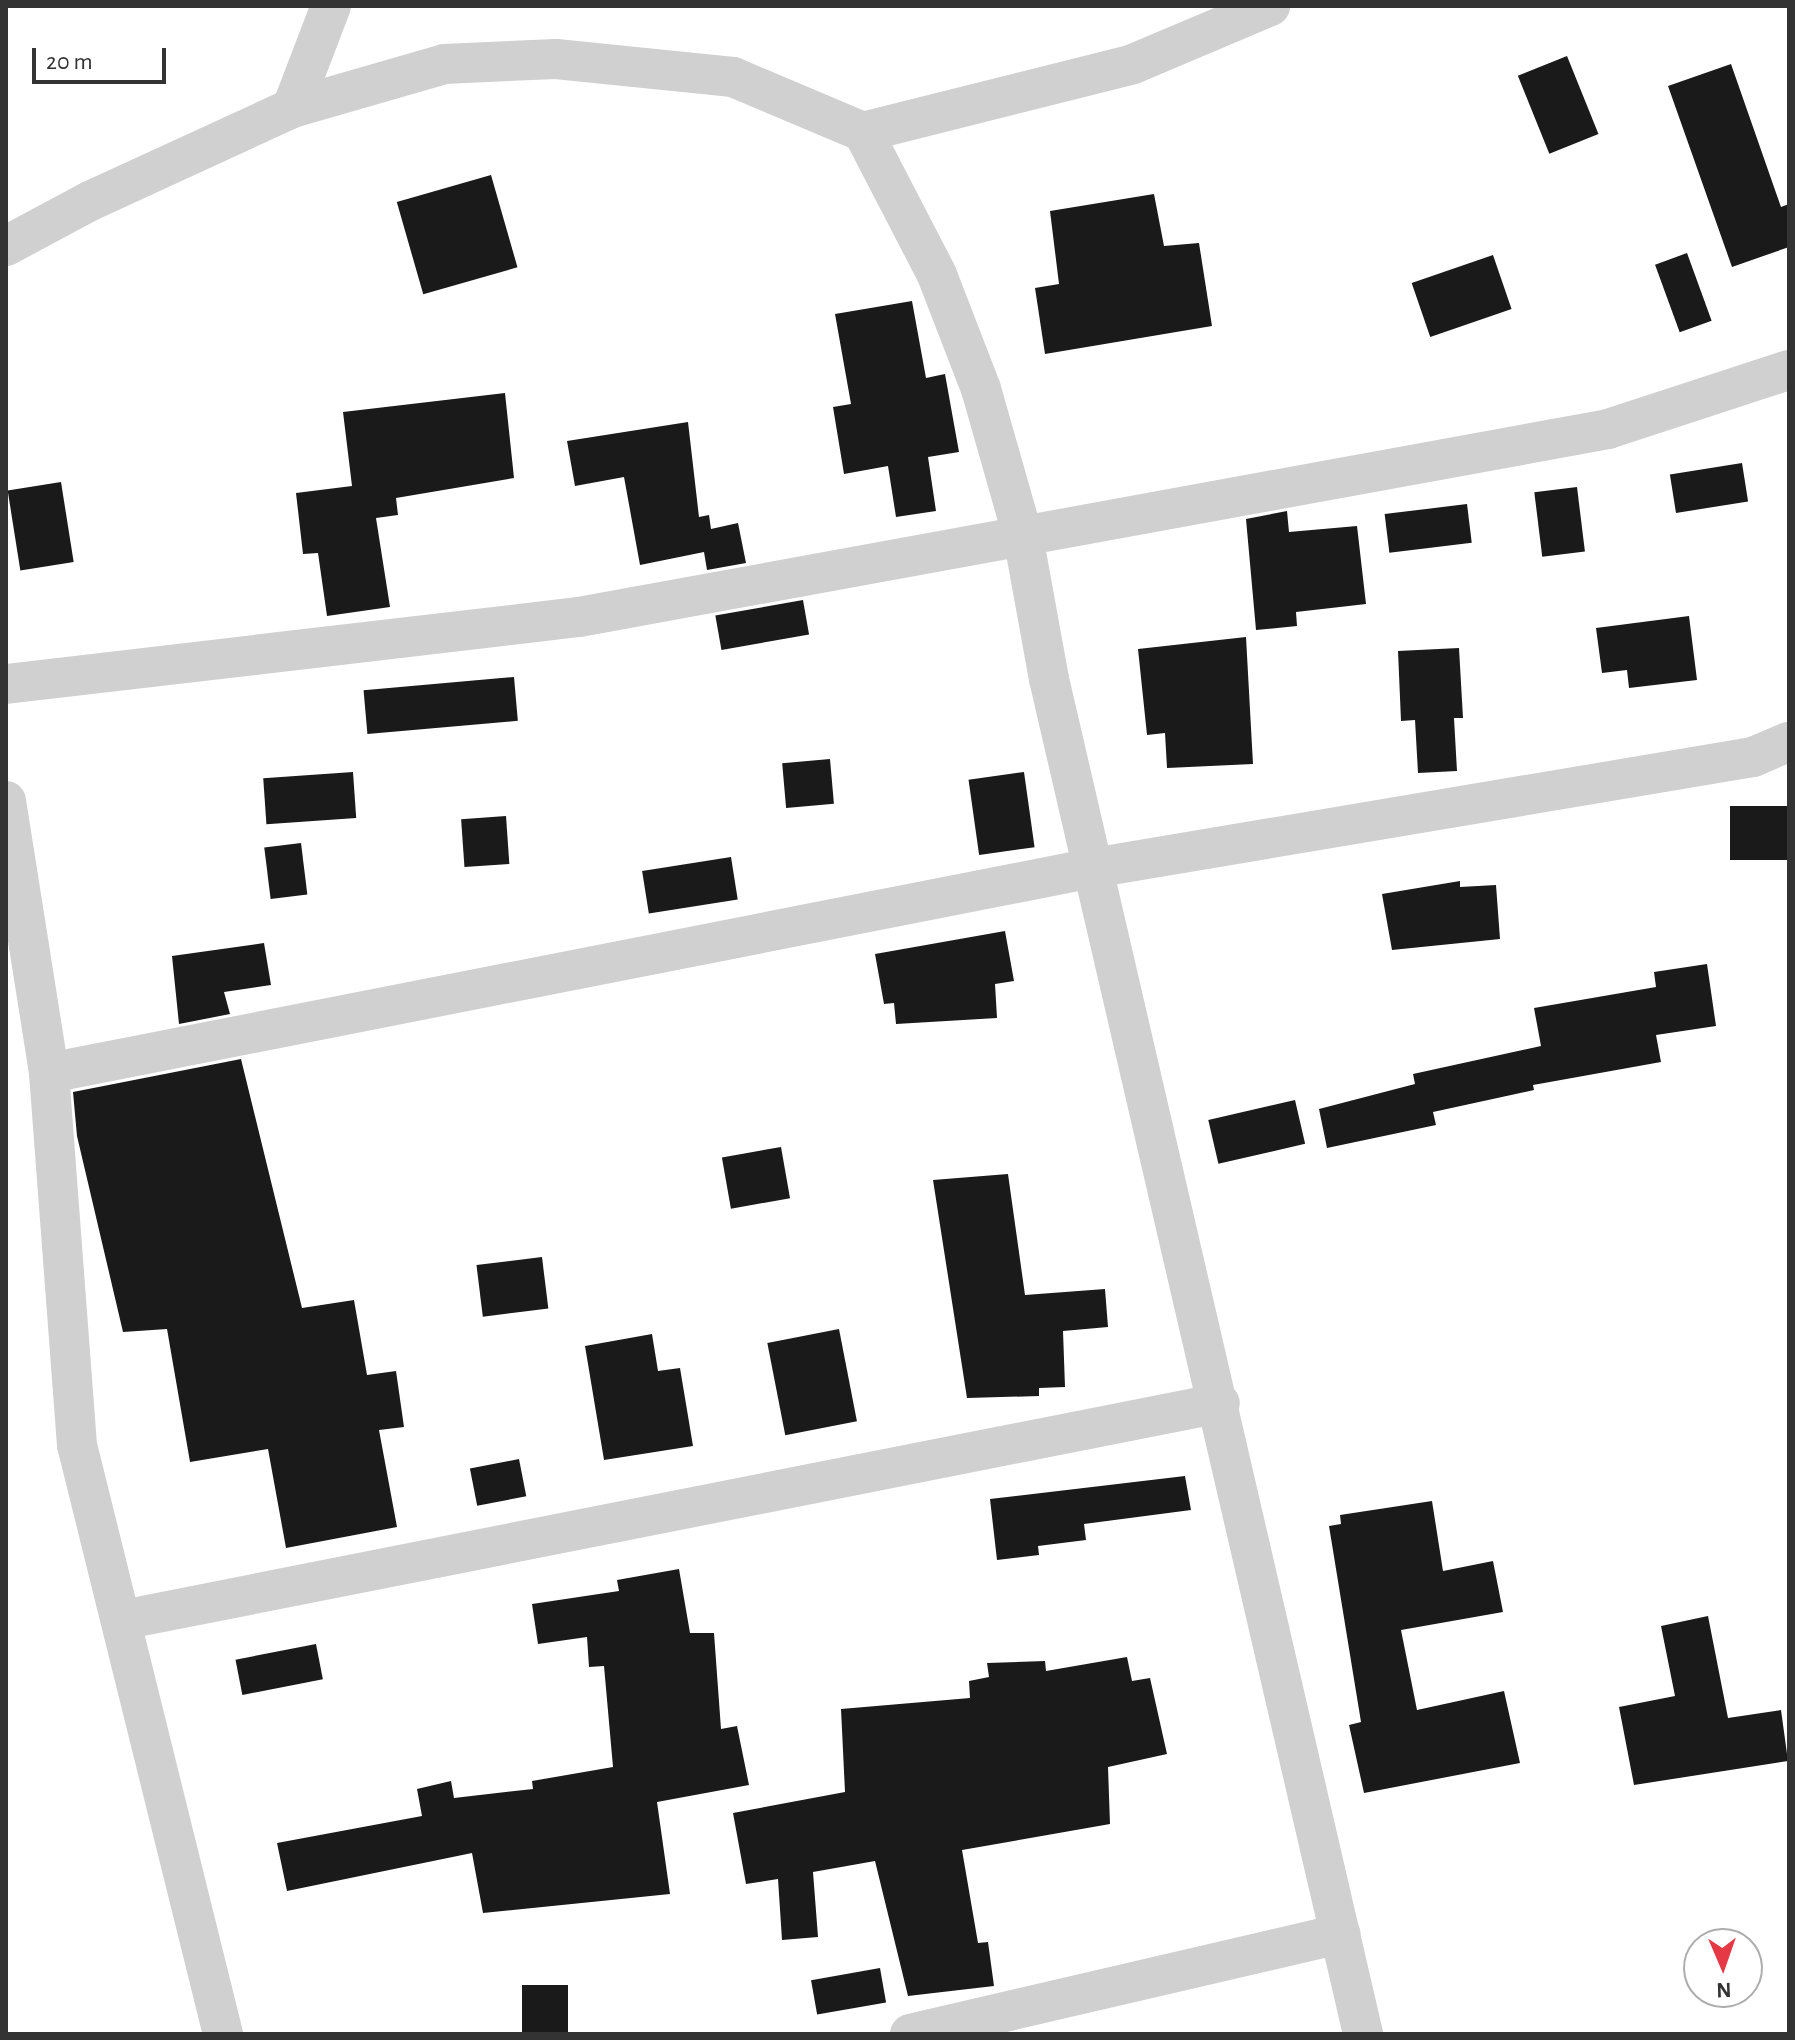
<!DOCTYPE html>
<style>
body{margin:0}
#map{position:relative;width:1795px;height:2040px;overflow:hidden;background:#fff;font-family:"Alegreya Sans",sans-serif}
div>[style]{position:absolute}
.building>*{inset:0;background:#1a1a1a;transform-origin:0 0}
.minor>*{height:40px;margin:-20px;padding:0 20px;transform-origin:20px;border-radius:20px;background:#d0d0d0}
span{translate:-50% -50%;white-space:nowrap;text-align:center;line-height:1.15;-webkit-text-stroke:8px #fff;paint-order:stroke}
.frame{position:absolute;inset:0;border:8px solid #333;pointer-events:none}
.north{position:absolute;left:1683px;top:1928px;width:80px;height:80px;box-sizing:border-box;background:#fff;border:2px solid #adadad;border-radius:50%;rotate:178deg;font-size:22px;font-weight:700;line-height:32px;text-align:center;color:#333}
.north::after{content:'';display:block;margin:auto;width:28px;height:36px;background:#e63946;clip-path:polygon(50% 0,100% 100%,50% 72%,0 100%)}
.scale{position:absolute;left:32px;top:48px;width:134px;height:36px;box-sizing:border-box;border:4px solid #333;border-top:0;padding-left:10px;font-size:24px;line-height:28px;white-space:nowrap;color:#333;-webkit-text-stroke:6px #fff;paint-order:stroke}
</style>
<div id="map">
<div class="building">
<i style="left:1567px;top:56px;width:84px;height:53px;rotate:68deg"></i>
<i style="clip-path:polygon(1731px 64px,1781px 207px,1789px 204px,1789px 247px,1732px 267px,1668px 86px)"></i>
<i style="left:491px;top:175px;width:96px;height:98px;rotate:74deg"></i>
<i style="clip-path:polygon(1154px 194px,1164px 246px,1199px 243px,1212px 326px,1045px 354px,1035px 288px,1059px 284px,1050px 211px)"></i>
<i style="left:1687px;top:253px;width:72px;height:34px;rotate:70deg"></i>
<i style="left:1493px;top:255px;width:57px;height:86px;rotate:71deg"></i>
<i style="clip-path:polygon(912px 301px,926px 378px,945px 374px,959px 452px,928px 457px,936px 511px,896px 517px,888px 466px,844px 474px,833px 407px,851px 404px,835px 314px)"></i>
<i style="clip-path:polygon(505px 393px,514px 478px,396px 498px,398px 515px,376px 518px,390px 607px,327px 616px,318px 553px,303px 554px,296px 493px,352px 486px,343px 412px)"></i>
<i style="clip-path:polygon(688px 422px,699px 517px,709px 515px,711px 529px,738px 523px,746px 563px,707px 570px,704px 552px,640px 565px,624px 477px,575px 486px,567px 441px)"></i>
<i style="left:1742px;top:463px;width:39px;height:73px;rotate:81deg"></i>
<i style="left:61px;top:482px;width:81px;height:54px;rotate:81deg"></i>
<i style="left:1577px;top:487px;width:65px;height:43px;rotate:83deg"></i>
<i style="left:1467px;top:504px;width:39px;height:83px;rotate:83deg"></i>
<i style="clip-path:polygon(1287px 511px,1289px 532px,1357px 526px,1366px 604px,1296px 612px,1297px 626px,1256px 630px,1246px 519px)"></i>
<i style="left:803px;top:600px;width:35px;height:89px;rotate:80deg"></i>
<i style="clip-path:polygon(1689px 616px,1697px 680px,1629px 688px,1627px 670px,1602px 673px,1596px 628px)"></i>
<i style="clip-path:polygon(1246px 637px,1253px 764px,1167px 768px,1165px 733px,1147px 735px,1138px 649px)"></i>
<i style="clip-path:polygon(1459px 648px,1463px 718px,1454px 718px,1457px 771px,1418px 773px,1415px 720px,1401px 721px,1398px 651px)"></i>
<i style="left:514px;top:677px;width:44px;height:151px;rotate:85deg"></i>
<i style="left:830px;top:759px;width:45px;height:48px;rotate:85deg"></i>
<i style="left:353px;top:772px;width:46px;height:90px;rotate:86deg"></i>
<i style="left:1024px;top:772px;width:76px;height:56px;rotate:82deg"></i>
<i style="left:1789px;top:806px;width:54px;height:59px;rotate:90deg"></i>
<i style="left:506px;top:816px;width:48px;height:45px;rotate:86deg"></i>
<i style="left:301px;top:843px;width:52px;height:37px;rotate:83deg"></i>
<i style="left:731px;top:857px;width:43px;height:90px;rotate:81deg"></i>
<i style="clip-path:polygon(1460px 881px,1460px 887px,1496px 885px,1500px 939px,1392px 950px,1382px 894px)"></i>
<i style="clip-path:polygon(1005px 931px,1014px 981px,995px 984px,997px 1018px,896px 1024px,894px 1003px,884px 1004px,875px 954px)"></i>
<i style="clip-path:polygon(264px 943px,271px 985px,224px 992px,230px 1014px,179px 1024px,172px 956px)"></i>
<i style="clip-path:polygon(1707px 964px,1716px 1026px,1656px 1035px,1661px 1062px,1533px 1085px,1534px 1090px,1433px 1112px,1436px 1125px,1327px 1148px,1319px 1109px,1415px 1084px,1413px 1074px,1541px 1046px,1534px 1008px,1656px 987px,1654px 972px)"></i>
<i style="clip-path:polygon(241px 1059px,302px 1308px,354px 1300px,367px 1375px,396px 1371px,404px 1427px,379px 1430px,397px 1527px,286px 1548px,268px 1449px,190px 1462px,167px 1329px,123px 1332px,77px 1136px,73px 1092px)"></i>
<i style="left:1295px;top:1100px;width:45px;height:89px;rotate:77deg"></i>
<i style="left:781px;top:1147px;width:52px;height:60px;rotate:80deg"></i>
<i style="clip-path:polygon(1008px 1174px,1025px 1295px,1105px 1289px,1108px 1327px,1063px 1331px,1065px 1387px,1039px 1388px,1039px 1396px,967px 1398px,933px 1180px)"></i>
<i style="left:542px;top:1257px;width:52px;height:66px;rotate:83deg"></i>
<i style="left:839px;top:1329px;width:94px;height:73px;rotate:79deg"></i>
<i style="clip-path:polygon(652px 1334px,658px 1371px,680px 1368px,693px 1446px,604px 1460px,585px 1346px)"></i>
<i style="left:519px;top:1459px;width:38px;height:50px;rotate:79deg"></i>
<i style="clip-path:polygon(1185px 1476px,1191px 1510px,1084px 1524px,1086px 1540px,1038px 1546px,1039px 1555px,997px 1560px,990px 1499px)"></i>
<i style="clip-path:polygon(1432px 1501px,1443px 1571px,1493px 1561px,1503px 1612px,1401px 1630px,1417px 1710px,1504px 1691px,1520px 1763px,1364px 1793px,1349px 1725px,1361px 1722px,1329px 1526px,1341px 1524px,1340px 1515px)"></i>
<i style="clip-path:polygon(679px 1569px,690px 1633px,714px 1633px,721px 1729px,737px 1726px,749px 1785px,657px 1802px,670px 1894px,483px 1913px,472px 1853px,287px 1891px,277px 1843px,422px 1816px,417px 1789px,451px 1781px,454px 1798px,533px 1789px,532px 1781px,613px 1767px,604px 1666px,589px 1667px,587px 1637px,538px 1644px,532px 1604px,619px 1591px,617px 1580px)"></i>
<i style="clip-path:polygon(1708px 1616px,1728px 1718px,1781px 1710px,1788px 1761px,1634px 1785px,1619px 1707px,1675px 1696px,1661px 1626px)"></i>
<i style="left:316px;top:1644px;width:36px;height:82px;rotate:79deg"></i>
<i style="clip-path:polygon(1127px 1657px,1132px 1681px,1150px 1678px,1167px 1754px,1108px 1767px,1110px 1824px,962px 1850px,978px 1943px,988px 1942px,994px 1986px,908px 1996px,875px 1861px,813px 1872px,818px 1937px,782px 1940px,778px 1879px,746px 1884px,733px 1813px,845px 1792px,841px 1709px,970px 1698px,969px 1681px,989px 1677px,987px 1663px,1045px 1661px,1046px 1671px)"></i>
<i style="left:880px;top:1968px;width:35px;height:70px;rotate:80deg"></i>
<i style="left:568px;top:1985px;width:49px;height:46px;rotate:90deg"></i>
</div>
<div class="minor">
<i style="left:292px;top:108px;width:109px;rotate:-69.1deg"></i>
<i style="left:863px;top:132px;width:161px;rotate:62.6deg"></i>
<i style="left:937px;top:275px;width:122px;rotate:68.9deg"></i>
<i style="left:981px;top:389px;width:153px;rotate:74.1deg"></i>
<i style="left:1023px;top:536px;width:145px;rotate:79.7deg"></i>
<i style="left:1049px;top:679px;width:1391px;rotate:76.95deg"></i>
<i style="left:6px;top:246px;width:95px;rotate:-28.2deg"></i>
<i style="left:90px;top:201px;width:222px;rotate:-24.7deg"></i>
<i style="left:292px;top:108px;width:158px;rotate:-16.1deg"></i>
<i style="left:444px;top:64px;width:112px;rotate:-2.6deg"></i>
<i style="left:556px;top:59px;width:178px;rotate:5.8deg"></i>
<i style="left:733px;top:77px;width:141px;rotate:22.9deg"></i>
<i style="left:863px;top:132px;width:278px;rotate:-14.1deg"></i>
<i style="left:1133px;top:64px;width:149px;rotate:-22.9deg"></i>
<i style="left:6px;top:684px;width:577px;rotate:-6.67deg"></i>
<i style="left:579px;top:617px;width:1046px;rotate:-10.35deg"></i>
<i style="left:1608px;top:429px;width:190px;rotate:-18.1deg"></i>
<i style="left:6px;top:801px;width:275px;rotate:81deg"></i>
<i style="left:49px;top:1073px;width:373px;rotate:85.7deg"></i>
<i style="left:77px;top:1445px;width:607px;rotate:76.08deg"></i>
<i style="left:49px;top:1073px;width:1064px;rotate:-11.11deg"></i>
<i style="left:1093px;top:868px;width:669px;rotate:-9.55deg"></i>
<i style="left:1753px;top:757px;width:39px;rotate:-23deg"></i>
<i style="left:122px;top:1620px;width:1119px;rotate:-11.18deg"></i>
<i style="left:910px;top:2034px;width:442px;rotate:-13.1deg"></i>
</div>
<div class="frame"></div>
<div class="north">N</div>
<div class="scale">20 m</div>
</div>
